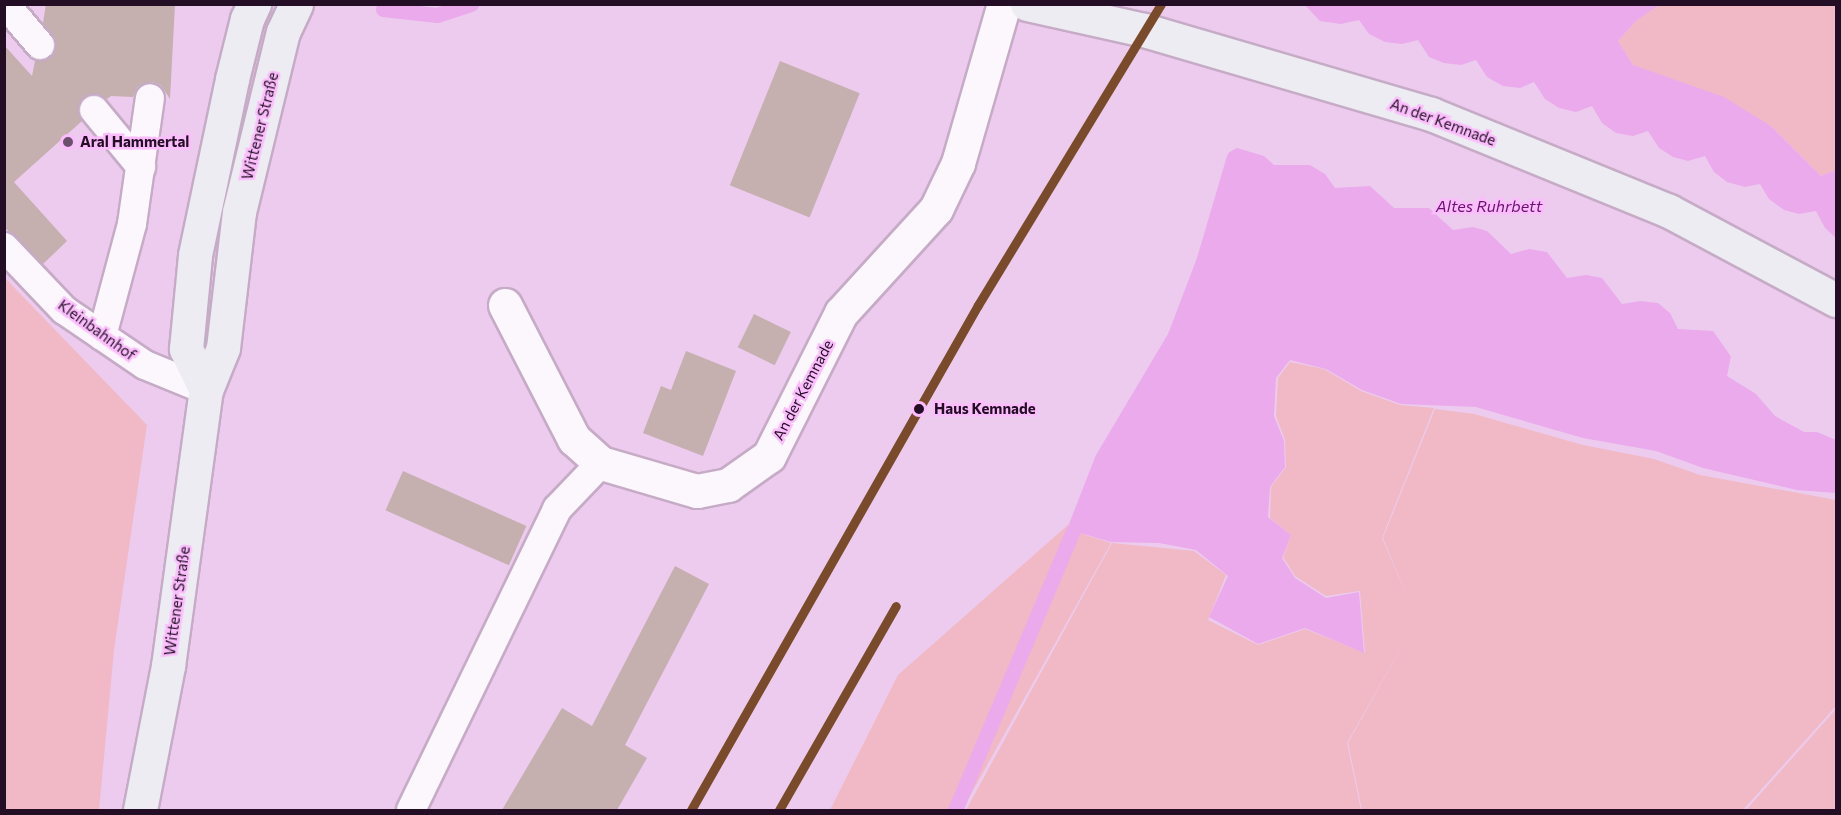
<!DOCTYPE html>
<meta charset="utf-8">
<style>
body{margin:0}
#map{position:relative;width:1841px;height:815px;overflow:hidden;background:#edcbee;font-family:Commissioner,sans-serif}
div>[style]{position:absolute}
.green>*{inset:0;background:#f0b9c5}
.water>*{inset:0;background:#eaaaec}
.pier>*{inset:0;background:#edcbee}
.stream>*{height:15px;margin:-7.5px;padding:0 7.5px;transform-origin:7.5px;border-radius:7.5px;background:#eaaaec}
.building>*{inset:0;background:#c5afaf;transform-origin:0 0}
.roads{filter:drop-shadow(2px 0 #c6abc6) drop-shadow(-2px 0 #c6abc6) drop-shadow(0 2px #c6abc6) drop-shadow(0 -2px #c6abc6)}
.service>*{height:28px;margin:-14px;padding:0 14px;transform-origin:14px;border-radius:14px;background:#fcf7fc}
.minor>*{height:33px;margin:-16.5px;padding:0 16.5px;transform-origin:16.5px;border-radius:16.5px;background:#fcf7fc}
.secondary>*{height:33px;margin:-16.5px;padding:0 16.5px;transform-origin:16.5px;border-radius:16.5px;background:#ececf2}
.rail>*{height:4.5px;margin:-2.25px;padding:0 2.25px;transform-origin:2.25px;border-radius:2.25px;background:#bbb2bb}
.rail-1>*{height:9px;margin:-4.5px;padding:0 4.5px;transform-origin:4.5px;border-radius:4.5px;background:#7a4b2a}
.dots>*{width:16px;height:16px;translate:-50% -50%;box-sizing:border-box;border:3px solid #fbbdfc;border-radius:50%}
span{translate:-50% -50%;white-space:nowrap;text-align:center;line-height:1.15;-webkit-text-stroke:5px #fbbdfc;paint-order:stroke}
.street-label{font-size:15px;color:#240e25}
.poi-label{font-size:15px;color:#240e25;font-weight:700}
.left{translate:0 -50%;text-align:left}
.stop-label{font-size:15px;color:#240e25;font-weight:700}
.water-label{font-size:16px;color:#6d1073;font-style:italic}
.frame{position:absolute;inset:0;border:6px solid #240e25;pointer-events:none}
</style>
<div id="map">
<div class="green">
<i style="clip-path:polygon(1659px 5px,1836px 5px,1836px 170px,1821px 176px,1771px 126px,1633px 65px,1618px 41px,1636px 21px)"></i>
<i style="clip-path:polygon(4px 277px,147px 425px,114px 650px,99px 810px,5px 810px)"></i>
<i style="clip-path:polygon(1290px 362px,1324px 369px,1361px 391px,1400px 405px,1434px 408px,1382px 538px,1410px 603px,1383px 538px,1435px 409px,1474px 414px,1583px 445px,1654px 459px,1700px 475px,1836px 500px,1836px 706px,1743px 810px,1362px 810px,1348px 743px,1416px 621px,1347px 743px,1361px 810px,966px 810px,1112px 543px,1194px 551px,1226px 575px,1208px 620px,1258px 645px,1305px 629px,1365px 653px,1360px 591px,1326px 596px,1295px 576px,1283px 557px,1291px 535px,1270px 518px,1271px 487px,1286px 467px,1285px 440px,1276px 416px,1278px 378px)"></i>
<i style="clip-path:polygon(1069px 524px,1073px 531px,1111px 543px,962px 810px,830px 810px,898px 675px)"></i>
<i style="clip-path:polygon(1836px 709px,1836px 810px,1746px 810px)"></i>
</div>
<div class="water">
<i style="clip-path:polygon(1302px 5px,1659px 5px,1636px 21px,1618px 41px,1633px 65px,1724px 97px,1771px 126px,1821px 176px,1836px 170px,1836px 267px,1731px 356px,1727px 376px,1756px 394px,1775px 416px,1804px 432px,1817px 432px,1836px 440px,1836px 493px,1797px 490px,1703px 468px,1656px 451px,1583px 438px,1476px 407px,1401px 404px,1362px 390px,1326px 369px,1290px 360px,1276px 378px,1274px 416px,1284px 441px,1285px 467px,1270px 487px,1268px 517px,1291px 535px,1282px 558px,1295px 578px,1326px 598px,1359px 592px,1364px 653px,1305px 628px,1258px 644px,1209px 617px,1228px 576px,1196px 550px,1159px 543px,1111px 542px,1073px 531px,1069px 524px,1096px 455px,1168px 334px,1197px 258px,1227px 156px)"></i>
</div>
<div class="pier">
<i style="clip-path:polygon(1298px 4px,1305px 5px,1320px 21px,1341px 24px,1359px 20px,1369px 34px,1385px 42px,1402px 44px,1418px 40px,1429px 57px,1444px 63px,1461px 65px,1476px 60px,1487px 77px,1503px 86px,1520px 88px,1534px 82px,1545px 99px,1559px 108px,1576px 112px,1592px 106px,1602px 123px,1616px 133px,1633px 136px,1648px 131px,1659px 148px,1673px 157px,1688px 161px,1705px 156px,1714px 172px,1727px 182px,1745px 187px,1760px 184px,1769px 199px,1784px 210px,1799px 214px,1816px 211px,1825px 228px,1836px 238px,1836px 271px,1732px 358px,1713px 331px,1678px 329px,1670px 313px,1658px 303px,1641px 301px,1622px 304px,1602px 278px,1586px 275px,1567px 278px,1547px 252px,1529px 249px,1511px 254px,1487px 231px,1473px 227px,1453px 230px,1429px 208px,1394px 208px,1370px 186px,1335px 188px,1325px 174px,1310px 165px,1274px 165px,1264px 156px,1237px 148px,1224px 155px)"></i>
</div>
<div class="stream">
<i style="left:383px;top:9px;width:54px;rotate:6.3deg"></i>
<i style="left:437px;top:15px;width:36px;rotate:-18deg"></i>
<i style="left:955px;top:810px;width:303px;rotate:-67.1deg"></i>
</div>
<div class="building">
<i style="clip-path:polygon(46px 4px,175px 4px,170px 99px,161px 85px,152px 82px,137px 87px,133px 97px,111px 96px,107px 99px,92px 94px,84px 97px,78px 112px,82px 121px,14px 182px,67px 241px,43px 264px,4px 227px,4px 45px,32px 76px,35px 61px,51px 57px,56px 43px,43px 23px)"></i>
<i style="left:780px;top:61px;width:86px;height:134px;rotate:22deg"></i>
<i style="left:754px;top:314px;width:41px;height:37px;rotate:26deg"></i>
<i style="clip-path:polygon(686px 351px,736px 371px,703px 456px,643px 433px,661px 386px,671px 390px)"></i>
<i style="left:403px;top:471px;width:135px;height:43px;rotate:24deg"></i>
<i style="clip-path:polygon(675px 566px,709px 584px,625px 745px,647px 758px,617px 810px,502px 810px,562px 708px,592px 726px)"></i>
</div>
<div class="roads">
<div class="service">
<i style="left:5px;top:4px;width:54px;rotate:49.5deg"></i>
<i style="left:94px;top:110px;width:74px;rotate:50.5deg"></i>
<i style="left:4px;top:247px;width:87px;rotate:46.4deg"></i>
<i style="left:64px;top:310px;width:98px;rotate:34.2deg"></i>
<i style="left:145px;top:365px;width:66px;rotate:22.3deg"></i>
<i style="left:102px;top:336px;width:116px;rotate:-75deg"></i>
<i style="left:132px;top:224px;width:127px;rotate:-81.9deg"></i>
<i style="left:411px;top:810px;width:335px;rotate:-64.1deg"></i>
<i style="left:557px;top:509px;width:64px;rotate:-46.3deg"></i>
</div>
<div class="minor">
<i style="left:505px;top:305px;width:151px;rotate:62.8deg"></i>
<i style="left:574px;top:439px;width:36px;rotate:42deg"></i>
<i style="left:601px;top:463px;width:100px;rotate:16.3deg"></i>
<i style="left:697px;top:491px;width:32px;rotate:-11deg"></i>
<i style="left:728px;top:485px;width:50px;rotate:-35.3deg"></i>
<i style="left:769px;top:456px;width:160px;rotate:-63.3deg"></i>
<i style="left:841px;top:313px;width:141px;rotate:-47.6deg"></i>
<i style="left:936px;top:209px;width:51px;rotate:-64.4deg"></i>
<i style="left:958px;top:163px;width:166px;rotate:-73.9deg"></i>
</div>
<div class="secondary">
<i style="left:1027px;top:4px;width:120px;rotate:12.5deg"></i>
<i style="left:1144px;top:30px;width:299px;rotate:16.3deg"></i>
<i style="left:1431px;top:114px;width:257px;rotate:22.2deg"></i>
<i style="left:1669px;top:211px;width:189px;rotate:28.1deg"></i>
<i style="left:206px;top:390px;width:46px;rotate:-116deg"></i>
<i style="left:186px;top:349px;width:94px;rotate:-84.5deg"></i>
<i style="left:195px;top:255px;width:180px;rotate:-78.1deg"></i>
<i style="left:232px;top:79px;width:62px;rotate:-76deg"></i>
<i style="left:247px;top:19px;width:17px;rotate:-65deg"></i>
<i style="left:140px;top:810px;width:147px;rotate:-79deg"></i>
<i style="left:168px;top:666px;width:279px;rotate:-82.2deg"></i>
<i style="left:206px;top:390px;width:45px;rotate:-68deg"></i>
<i style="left:223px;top:348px;width:137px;rotate:-83.3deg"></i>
<i style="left:239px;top:212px;width:185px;rotate:-76.3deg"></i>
<i style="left:283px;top:32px;width:31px;rotate:-65deg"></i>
</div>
</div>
<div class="rail">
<i style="left:779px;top:810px;width:235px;rotate:-60.2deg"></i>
</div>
<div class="rail-1">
<i style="left:691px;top:810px;width:581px;rotate:-60.39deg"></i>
<i style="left:978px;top:305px;width:352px;rotate:-58.7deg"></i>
<i style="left:779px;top:810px;width:235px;rotate:-60.2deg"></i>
</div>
<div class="dots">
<i style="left:68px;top:142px;background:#6a506b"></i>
<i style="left:919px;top:409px;background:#240e25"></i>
</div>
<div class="street-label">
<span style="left:1443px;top:122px;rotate:20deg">An der Kemnade</span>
<span style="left:260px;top:126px;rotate:-76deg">Wittener Straße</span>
<span style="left:97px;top:330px;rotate:36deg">Kleinbahnhof</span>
<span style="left:803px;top:390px;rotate:-62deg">An der Kemnade</span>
<span style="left:177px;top:601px;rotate:-82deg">Wittener Straße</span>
</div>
<div class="poi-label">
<span class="left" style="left:80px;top:142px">Aral Hammertal</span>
</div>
<div class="stop-label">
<span class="left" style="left:934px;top:409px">Haus Kemnade</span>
</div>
<div class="water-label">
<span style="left:1489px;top:206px">Altes Ruhrbett</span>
</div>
<div class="frame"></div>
</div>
